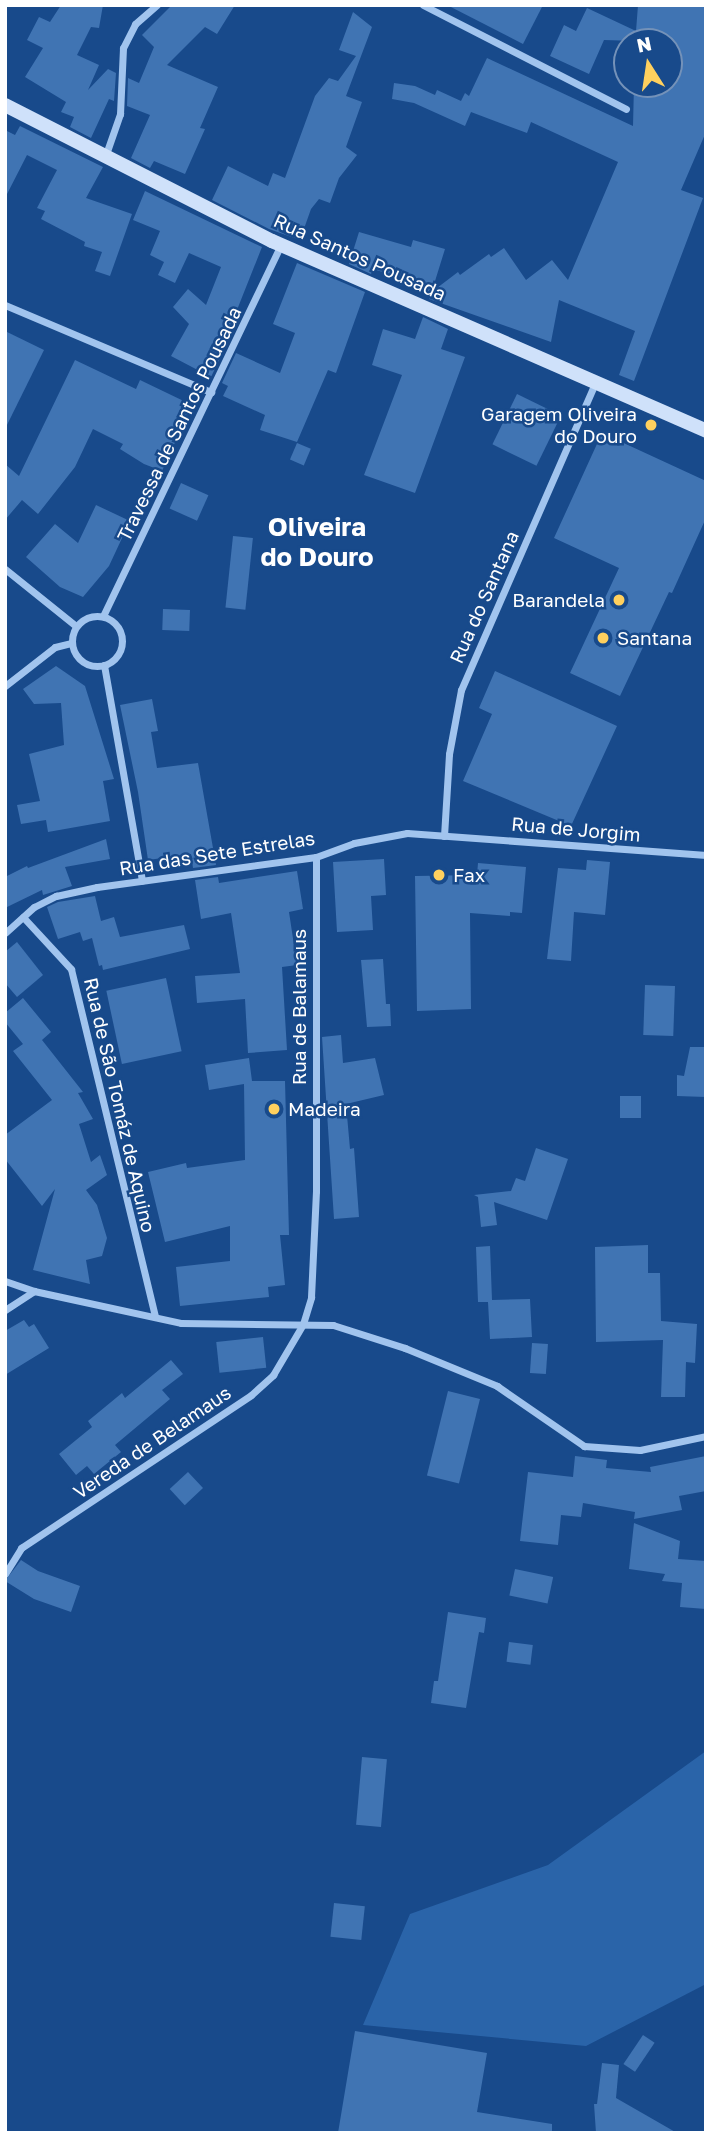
<!DOCTYPE html>
<meta charset="utf-8">
<style>
body{margin:0}
#map{position:relative;width:711px;height:2138px;overflow:hidden;background:#184a8b;font-family:"Golos Text",sans-serif}
div>[style]{position:absolute}
.green>*{inset:0;background:#2a64a9}
.building>*{inset:0;background:#4074b3;transform-origin:0 0}
.street>*{height:7px;margin:-3.5px;padding:0 3.5px;transform-origin:3.5px;border-radius:3.5px;background:#a1c4ee}
.street>.ring{margin:-3.5px;padding:0;box-sizing:content-box;background:none;border:7px solid #a1c4ee;border-radius:50%}
.secondary>*{height:14px;margin:-7px;padding:0 7px;transform-origin:7px;border-radius:7px;background:#cfe1fa}
.dots>*{width:19px;height:19px;translate:-50% -50%;box-sizing:border-box;border:4px solid #184a8b;border-radius:50%}
span{translate:-50% -50%;white-space:nowrap;text-align:center;line-height:1.15;-webkit-text-stroke:5px #184a8b;paint-order:stroke}
.street-label{font-size:19px;color:#fff}
.poi-label{font-size:19px;color:#fff}
.right{translate:-100% -50%;text-align:right}
.left{translate:0 -50%;text-align:left}
.district-label{font-size:26px;color:#fff;font-weight:700}
.frame{position:absolute;inset:0;border:7px solid #fff;pointer-events:none}
.north{position:absolute;left:613px;top:28px;width:70px;height:70px;box-sizing:border-box;background:#184a8b;border:2px solid #7492b9;border-radius:50%;rotate:348deg;font-size:19px;font-weight:700;line-height:28px;text-align:center;color:#fff}
.north::after{content:'';display:block;margin:auto;width:24px;height:32px;background:#ffd05e;clip-path:polygon(50% 0,100% 100%,50% 72%,0 100%)}
</style>
<div id="map">
<div class="green">
<i style="clip-path:polygon(706px 1751px,706px 1984px,586px 2046px,363px 2025px,410px 1914px,548px 1865px)"></i>
</div>
<div class="building">
<i style="clip-path:polygon(61px 5px,103px 5px,99px 28px,91px 27px,77px 55px,99px 65px,88px 90px,108px 69px,116px 73px,114px 101px,109px 99px,91px 138px,70px 127px,74px 117px,61px 112px,66px 102px,25px 77px,43px 48px,27px 40px,39px 17px,50px 22px)"></i>
<i style="clip-path:polygon(172px 5px,235px 5px,217px 34px,205px 27px,167px 65px,218px 87px,200px 128px,205px 129px,185px 174px,154px 161px,150px 168px,131px 158px,150px 115px,127px 106px,128px 78px,139px 83px,154px 47px,142px 35px)"></i>
<i style="clip-path:polygon(447px 5px,543px 5px,523px 44px)"></i>
<i style="clip-path:polygon(638px 5px,706px 5px,706px 132px,681px 190px,703px 198px,634px 381px,619px 375px,635px 331px,559px 300px,551px 342px,429px 299px,433px 291px,458px 272px,460px 275px,489px 254px,491px 257px,504px 248px,526px 280px,552px 260px,568px 280px,618px 162px,531px 122px,527px 133px,471px 112px,465px 126px,414px 103px,392px 99px,394px 83px,415px 86px,435px 95px,437px 90px,461px 101px,465px 93px,469px 96px,487px 58px,633px 126px,634px 84px,669px 84px,669px 42px,604px 40px,589px 74px,550px 56px,564px 25px,576px 31px,587px 8px,636px 31px)"></i>
<i style="clip-path:polygon(353px 12px,372px 27px,346px 96px,362px 102px,346px 147px,357px 155px,339px 178px,330px 203px,319px 199px,311px 209px,300px 240px,269px 229px,212px 200px,228px 166px,268px 186px,273px 173px,285px 178px,315px 96px,329px 78px,338px 81px,356px 56px,339px 50px)"></i>
<i style="clip-path:polygon(20px 126px,103px 167px,86px 198px,132px 214px,110px 276px,95px 271px,102px 252px,84px 246px,85px 242px,41px 219px,45px 211px,37px 208px,57px 170px,27px 155px,5px 198px,5px 130px,15px 135px)"></i>
<i style="clip-path:polygon(145px 191px,262px 247px,233px 320px,219px 345px,225px 348px,211px 377px,171px 356px,189px 324px,173px 307px,188px 289px,206px 305px,221px 267px,189px 253px,175px 283px,158px 275px,164px 262px,150px 255px,160px 231px,133px 220px)"></i>
<i style="clip-path:polygon(359px 232px,411px 247px,413px 240px,445px 249px,431px 294px,400px 285px,402px 278px,373px 269px,371px 274px,349px 264px)"></i>
<i style="clip-path:polygon(297px 263px,365px 292px,336px 373px,328px 370px,297px 442px,260px 430px,265px 415px,223px 396px,228px 386px,222px 383px,236px 353px,280px 373px,295px 333px,273px 324px)"></i>
<i style="clip-path:polygon(423px 317px,448px 329px,441px 349px,465px 357px,415px 493px,364px 475px,402px 375px,372px 365px,383px 329px,415px 339px)"></i>
<i style="clip-path:polygon(5px 331px,44px 350px,5px 429px)"></i>
<i style="clip-path:polygon(75px 360px,136px 389px,140px 380px,192px 405px,162px 471px,144px 464px,120px 449px,123px 444px,93px 429px,75px 467px,38px 514px,22px 500px,5px 520px,5px 464px,19px 476px)"></i>
<i style="left:517px;top:394px;width:49px;height:56px;rotate:26deg"></i>
<i style="clip-path:polygon(602px 433px,706px 481px,706px 518px,672px 593px,669px 592px,620px 696px,570px 673px,619px 568px,554px 538px)"></i>
<i style="left:297px;top:443px;width:15px;height:18px;rotate:23deg"></i>
<i style="left:181px;top:483px;width:30px;height:28px;rotate:24deg"></i>
<i style="clip-path:polygon(96px 505px,130px 521px,109px 566px,83px 597px,60px 587px,26px 557px,55px 524px,78px 543px)"></i>
<i style="left:233px;top:536px;width:20px;height:72px;rotate:6deg"></i>
<i style="left:163px;top:609px;width:27px;height:21px;rotate:2deg"></i>
<i style="clip-path:polygon(56px 666px,85px 686px,114px 779px,103px 781px,110px 821px,48px 832px,46px 820px,21px 824px,17px 805px,40px 801px,29px 754px,64px 745px,61px 703px,34px 704px,23px 689px)"></i>
<i style="clip-path:polygon(495px 671px,617px 726px,571px 826px,463px 781px,492px 714px,479px 708px)"></i>
<i style="clip-path:polygon(152px 699px,158px 731px,151px 732px,157px 768px,198px 763px,216px 865px,193px 868px,191px 854px,148px 860px,138px 792px,120px 705px)"></i>
<i style="clip-path:polygon(106px 839px,110px 859px,65px 867px,72px 886px,43px 895px,42px 890px,5px 908px,5px 877px,27px 866px,28px 868px)"></i>
<i style="clip-path:polygon(384px 859px,386px 895px,371px 896px,373px 930px,337px 932px,333px 862px)"></i>
<i style="clip-path:polygon(587px 860px,610px 862px,605px 915px,574px 912px,571px 961px,547px 959px,558px 868px,586px 870px)"></i>
<i style="clip-path:polygon(478px 863px,526px 867px,522px 913px,510px 912px,510px 916px,470px 913px,471px 1009px,417px 1011px,415px 876px,477px 875px)"></i>
<i style="clip-path:polygon(297px 871px,303px 909px,289px 912px,297px 965px,282px 967px,287px 1050px,248px 1053px,245px 999px,197px 1003px,195px 976px,240px 973px,231px 913px,201px 919px,195px 880px,218px 877px,219px 883px)"></i>
<i style="clip-path:polygon(95px 896px,101px 921px,114px 917px,120px 937px,184px 925px,190px 949px,103px 970px,102px 965px,99px 966px,92px 938px,83px 941px,80px 932px,58px 939px,47px 907px,58px 902px)"></i>
<i style="clip-path:polygon(17px 942px,43px 975px,17px 997px,5px 983px,5px 952px)"></i>
<i style="clip-path:polygon(383px 959px,386px 1004px,390px 1004px,391px 1026px,367px 1027px,361px 960px)"></i>
<i style="left:166px;top:978px;width:75px;height:61px;rotate:78deg"></i>
<i style="left:645px;top:985px;width:30px;height:50px;rotate:2deg"></i>
<i style="clip-path:polygon(23px 998px,51px 1032px,42px 1040px,83px 1092px,78px 1093px,93px 1119px,79px 1124px,91px 1162px,100px 1155px,107px 1175px,86px 1190px,97px 1205px,107px 1238px,102px 1256px,86px 1260px,90px 1284px,33px 1270px,55px 1189px,42px 1206px,5px 1159px,5px 1135px,52px 1100px,13px 1051px,23px 1044px,5px 1022px,5px 1013px)"></i>
<i style="clip-path:polygon(341px 1035px,343px 1063px,375px 1058px,384px 1095px,346px 1104px,350px 1149px,354px 1148px,359px 1217px,334px 1219px,322px 1037px)"></i>
<i style="clip-path:polygon(690px 1047px,706px 1047px,706px 1097px,677px 1096px,677px 1075px,684px 1076px)"></i>
<i style="clip-path:polygon(249px 1058px,252px 1081px,285px 1081px,289px 1235px,280px 1235px,285px 1285px,268px 1287px,269px 1297px,180px 1306px,176px 1267px,230px 1261px,230px 1226px,165px 1242px,148px 1172px,186px 1163px,187px 1168px,245px 1160px,244px 1084px,209px 1090px,205px 1065px)"></i>
<i style="left:641px;top:1096px;width:22px;height:21px;rotate:90deg"></i>
<i style="clip-path:polygon(536px 1148px,568px 1159px,547px 1220px,494px 1202px,497px 1225px,481px 1227px,478px 1197px,474px 1195px,511px 1191px,516px 1178px,525px 1181px)"></i>
<i style="clip-path:polygon(648px 1245px,648px 1273px,660px 1273px,661px 1321px,697px 1324px,695px 1363px,686px 1362px,685px 1397px,661px 1397px,663px 1340px,596px 1342px,595px 1247px)"></i>
<i style="clip-path:polygon(490px 1246px,492px 1300px,530px 1299px,532px 1337px,490px 1339px,488px 1302px,478px 1302px,476px 1247px)"></i>
<i style="clip-path:polygon(24px 1320px,29px 1327px,34px 1324px,49px 1348px,5px 1375px,5px 1331px)"></i>
<i style="left:263px;top:1337px;width:31px;height:47px;rotate:84deg"></i>
<i style="left:532px;top:1343px;width:16px;height:30px;rotate:4deg"></i>
<i style="clip-path:polygon(171px 1360px,183px 1374px,162px 1390px,170px 1399px,115px 1445px,121px 1452px,94px 1474px,87px 1466px,76px 1475px,59px 1454px,92px 1427px,88px 1421px,122px 1393px,125px 1398px)"></i>
<i style="left:448px;top:1391px;width:33px;height:87px;rotate:14deg"></i>
<i style="clip-path:polygon(575px 1456px,607px 1460px,606px 1468px,651px 1472px,650px 1467px,706px 1456px,706px 1491px,679px 1496px,682px 1510px,634px 1519px,635px 1512px,583px 1503px,581px 1517px,561px 1515px,558px 1545px,520px 1541px,528px 1472px,573px 1477px)"></i>
<i style="left:188px;top:1472px;width:22px;height:25px;rotate:47deg"></i>
<i style="clip-path:polygon(634px 1523px,680px 1541px,678px 1559px,706px 1561px,706px 1609px,680px 1607px,682px 1583px,662px 1581px,665px 1574px,629px 1569px)"></i>
<i style="clip-path:polygon(21px 1560px,38px 1571px,80px 1586px,71px 1612px,34px 1599px,5px 1581px)"></i>
<i style="left:515px;top:1569px;width:39px;height:27px;rotate:12deg"></i>
<i style="clip-path:polygon(448px 1612px,486px 1618px,484px 1633px,479px 1632px,466px 1708px,431px 1703px,434px 1681px,438px 1681px)"></i>
<i style="left:509px;top:1642px;width:24px;height:20px;rotate:7deg"></i>
<i style="left:362px;top:1757px;width:25px;height:68px;rotate:5deg"></i>
<i style="left:334px;top:1903px;width:31px;height:34px;rotate:6deg"></i>
<i style="clip-path:polygon(355px 2031px,487px 2053px,477px 2112px,552px 2124px,552px 2133px,338px 2133px)"></i>
<i style="left:643px;top:2035px;width:14px;height:35px;rotate:34deg"></i>
<i style="clip-path:polygon(602px 2063px,619px 2065px,616px 2098px,677px 2133px,596px 2133px,594px 2104px,597px 2104px)"></i>
</div>
<div class="street">
<i style="left:423px;top:5px;width:228px;rotate:27.1deg"></i>
<i style="left:105px;top:157px;width:46px;rotate:-70.8deg"></i>
<i style="left:120px;top:114px;width:66px;rotate:-87.4deg"></i>
<i style="left:123px;top:48px;width:27px;rotate:-63deg"></i>
<i style="left:135px;top:24px;width:29px;rotate:-41deg"></i>
<i style="left:5px;top:305px;width:224px;rotate:22.9deg"></i>
<i style="left:5px;top:569px;width:91px;rotate:38.8deg"></i>
<i class="ring" style="left:72px;top:616px;width:43px;height:43px"></i>
<i style="left:103px;top:616px;width:411px;rotate:-64.4deg"></i>
<i style="left:104px;top:665px;width:219px;rotate:80deg"></i>
<i style="left:5px;top:686px;width:63px;rotate:-38deg"></i>
<i style="left:55px;top:647px;width:16px;rotate:-14deg"></i>
<i style="left:444px;top:836px;width:82px;rotate:-86.5deg"></i>
<i style="left:449px;top:754px;width:65px;rotate:-79.4deg"></i>
<i style="left:461px;top:690px;width:335px;rotate:-66.4deg"></i>
<i style="left:23px;top:917px;width:71px;rotate:47.3deg"></i>
<i style="left:71px;top:969px;width:358px;rotate:76.4deg"></i>
<i style="left:5px;top:933px;width:39px;rotate:-42deg"></i>
<i style="left:34px;top:907px;width:25px;rotate:-27deg"></i>
<i style="left:56px;top:896px;width:42px;rotate:-12.4deg"></i>
<i style="left:97px;top:887px;width:221px;rotate:-7.8deg"></i>
<i style="left:316px;top:857px;width:40px;rotate:-20.2deg"></i>
<i style="left:354px;top:843px;width:54px;rotate:-10.7deg"></i>
<i style="left:407px;top:833px;width:300px;rotate:4.2deg"></i>
<i style="left:5px;top:1281px;width:31px;rotate:19deg"></i>
<i style="left:34px;top:1291px;width:150px;rotate:12.3deg"></i>
<i style="left:181px;top:1323px;width:152px;rotate:0.8deg"></i>
<i style="left:333px;top:1325px;width:76px;rotate:17.7deg"></i>
<i style="left:405px;top:1348px;width:100px;rotate:22.4deg"></i>
<i style="left:497px;top:1386px;width:106px;rotate:34.6deg"></i>
<i style="left:584px;top:1446px;width:56px;rotate:4.1deg"></i>
<i style="left:640px;top:1450px;width:67px;rotate:-12deg"></i>
<i style="left:5px;top:1310px;width:35px;rotate:-33deg"></i>
<i style="left:5px;top:1574px;width:31px;rotate:-58deg"></i>
<i style="left:21px;top:1548px;width:276px;rotate:-33.6deg"></i>
<i style="left:251px;top:1395px;width:30px;rotate:-42deg"></i>
<i style="left:273px;top:1375px;width:59px;rotate:-59.5deg"></i>
<i style="left:303px;top:1324px;width:28px;rotate:-73deg"></i>
<i style="left:311px;top:1297px;width:106px;rotate:-87.3deg"></i>
<i style="left:316px;top:1191px;width:334px;rotate:-90deg"></i>
</div>
<div class="secondary">
<i style="left:5px;top:105px;width:300px;rotate:27deg"></i>
<i style="left:272px;top:241px;width:474px;rotate:23.6deg"></i>
</div>
<div class="dots">
<i style="left:651px;top:425px;background:#ffd05e"></i>
<i style="left:619px;top:600px;background:#ffd05e"></i>
<i style="left:603px;top:638px;background:#ffd05e"></i>
<i style="left:439px;top:875px;background:#ffd05e"></i>
<i style="left:274px;top:1109px;background:#ffd05e"></i>
</div>
<div class="street-label">
<span style="left:360px;top:257px;rotate:24deg">Rua Santos Pousada</span>
<span style="left:179px;top:424px;rotate:-64deg">Travessa de Santos Pousada</span>
<span style="left:484px;top:597px;rotate:-66deg">Rua do Santana</span>
<span style="left:576px;top:829px;rotate:5deg">Rua de Jorgim</span>
<span style="left:217px;top:853px;rotate:-9deg">Rua das Sete Estrelas</span>
<span style="left:299px;top:1007px;rotate:-90deg">Rua de Balamaus</span>
<span style="left:120px;top:1105px;rotate:77deg">Rua de São Tomáz de Aquino</span>
<span style="left:152px;top:1442px;rotate:-34deg">Vereda de Belamaus</span>
</div>
<div class="poi-label">
<span class="right" style="left:637px;top:425px">Garagem Oliveira<br>do Douro</span>
<span class="right" style="left:605px;top:600px">Barandela</span>
<span class="left" style="left:617px;top:638px">Santana</span>
<span class="left" style="left:453px;top:875px">Fax</span>
<span class="left" style="left:288px;top:1109px">Madeira</span>
</div>
<div class="district-label">
<span style="left:317px;top:542px">Oliveira<br>do Douro</span>
</div>
<div class="frame"></div>
<div class="north">N</div>
</div>
